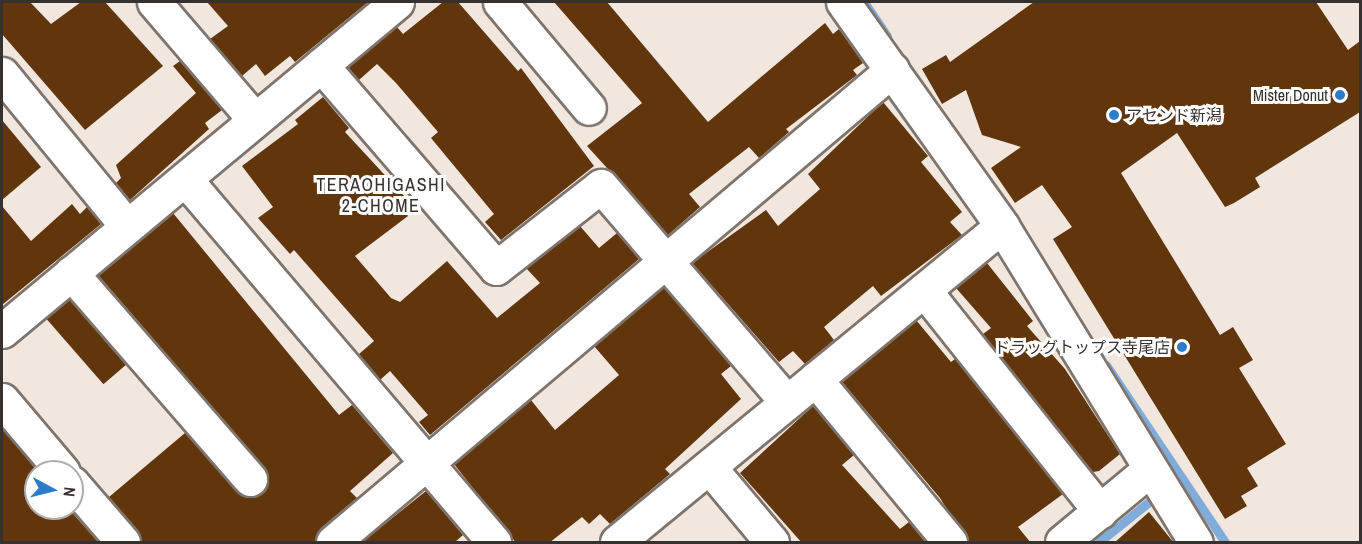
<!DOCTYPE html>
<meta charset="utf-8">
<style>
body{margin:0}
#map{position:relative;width:1362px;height:544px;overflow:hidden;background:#f2e7de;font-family:"Archivo Narrow","Noto Sans JP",sans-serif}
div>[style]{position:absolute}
.stream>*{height:9px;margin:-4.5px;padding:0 4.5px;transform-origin:4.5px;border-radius:4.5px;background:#81abd9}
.building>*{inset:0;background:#62360d;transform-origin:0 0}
.roads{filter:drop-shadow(2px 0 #7e746c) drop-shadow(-2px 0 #7e746c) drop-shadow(0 2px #7e746c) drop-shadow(0 -2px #7e746c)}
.street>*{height:33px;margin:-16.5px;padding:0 16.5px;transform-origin:16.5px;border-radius:16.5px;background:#fff}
.dots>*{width:16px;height:16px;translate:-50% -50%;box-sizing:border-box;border:3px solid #fff;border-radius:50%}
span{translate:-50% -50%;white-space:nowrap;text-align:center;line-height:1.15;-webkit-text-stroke:6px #fff;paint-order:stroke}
.poi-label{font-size:16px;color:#36312e}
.right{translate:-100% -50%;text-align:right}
.left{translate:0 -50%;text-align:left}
.neighbourhood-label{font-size:18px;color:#36312e;letter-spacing:1.5px}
.frame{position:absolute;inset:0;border:3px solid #36312e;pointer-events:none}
.north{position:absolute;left:24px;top:460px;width:60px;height:60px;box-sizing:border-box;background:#fff;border:2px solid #afadab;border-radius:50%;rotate:97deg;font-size:16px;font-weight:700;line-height:24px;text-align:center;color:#36312e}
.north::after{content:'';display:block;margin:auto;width:21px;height:27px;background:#2b7ccb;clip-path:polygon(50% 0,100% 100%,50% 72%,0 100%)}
</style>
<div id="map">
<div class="stream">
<i style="left:864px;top:2px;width:41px;rotate:55.9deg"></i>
<i style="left:1106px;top:365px;width:213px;rotate:56.1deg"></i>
<i style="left:1099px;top:542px;width:78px;rotate:-38.8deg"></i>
</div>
<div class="building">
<i style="clip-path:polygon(2px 2px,30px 2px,51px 24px,81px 2px,105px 2px,163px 66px,85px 130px,2px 34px)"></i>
<i style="clip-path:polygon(207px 2px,368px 2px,295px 62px,290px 56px,265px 76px,256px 64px,242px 76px,210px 39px,228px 26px)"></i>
<i style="clip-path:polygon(443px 2px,458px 2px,518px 71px,521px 68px,594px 166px,501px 240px,485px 222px,494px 214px,431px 138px,438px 132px,396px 83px,377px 64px,359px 80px,348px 67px,397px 27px,403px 34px)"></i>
<i style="clip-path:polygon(554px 2px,607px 2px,708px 122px,825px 23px,833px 34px,839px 29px,863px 63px,853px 70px,857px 75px,786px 129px,789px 132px,759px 158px,749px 147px,689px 194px,700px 207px,668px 235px,587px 146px,642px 103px)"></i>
<i style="clip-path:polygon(1034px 2px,1316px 2px,1348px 50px,1360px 41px,1360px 112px,1255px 178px,1260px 187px,1234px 203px,1225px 207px,1177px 133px,1121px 173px,1220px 335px,1233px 327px,1253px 360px,1239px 368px,1286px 444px,1247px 468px,1258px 486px,1241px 496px,1247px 506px,1225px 519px,1053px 239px,1072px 227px,1042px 185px,1015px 203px,991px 168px,1021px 147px,982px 135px,966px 90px,942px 104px,922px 69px,946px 55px,950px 62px)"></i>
<i style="clip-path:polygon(180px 61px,222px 110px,205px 123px,209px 129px,130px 200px,116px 183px,121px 178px,116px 165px,196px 93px,173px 66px)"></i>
<i style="clip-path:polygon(323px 97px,349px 128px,345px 132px,406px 198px,399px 203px,408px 216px,355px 256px,391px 298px,400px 302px,447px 261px,497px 318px,540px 283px,526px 268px,580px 226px,599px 248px,617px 233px,639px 259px,430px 435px,419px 422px,428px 415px,390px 371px,380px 380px,359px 354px,374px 341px,294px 250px,290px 254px,258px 218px,273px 207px,242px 166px,298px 124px,295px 120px)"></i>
<i style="clip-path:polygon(883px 102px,928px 156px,921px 162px,962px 212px,950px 222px,962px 235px,881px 296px,873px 286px,824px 327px,834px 340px,805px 364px,793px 351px,779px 362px,692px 263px,766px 210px,778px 226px,820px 189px,808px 174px)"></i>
<i style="clip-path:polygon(2px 120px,41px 167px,2px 200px)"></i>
<i style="clip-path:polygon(72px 204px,80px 214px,87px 207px,101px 224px,2px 305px,2px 206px,31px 241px)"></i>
<i style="clip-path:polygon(173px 213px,339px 415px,352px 405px,393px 453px,350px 491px,357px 498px,321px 528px,315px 543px,141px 543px,109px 497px,185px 433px,243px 496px,254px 497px,268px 485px,264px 467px,98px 275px)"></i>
<i style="clip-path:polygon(987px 263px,1033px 321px,1027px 326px,1065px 369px,1120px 454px,1099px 471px,1093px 472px,983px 334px,991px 328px,956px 288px)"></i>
<i style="clip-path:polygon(664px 287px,731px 366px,721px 374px,741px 399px,665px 469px,670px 474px,610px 524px,600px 514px,589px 524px,582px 517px,549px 543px,516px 543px,454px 464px,531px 400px,555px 430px,619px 375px,594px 346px)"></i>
<i style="left:69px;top:299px;width:87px;height:30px;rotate:49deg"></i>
<i style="clip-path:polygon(916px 320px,951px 362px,955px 359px,1063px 494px,1018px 527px,1031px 543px,968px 543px,940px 498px,842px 382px)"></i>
<i style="clip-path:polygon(813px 406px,854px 455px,842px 465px,900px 529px,909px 522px,926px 543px,802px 543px,740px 473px)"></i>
<i style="clip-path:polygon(2px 428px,38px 472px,36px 508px,68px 508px,99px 543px,2px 543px)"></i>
<i style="clip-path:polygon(426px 491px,463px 535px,454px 543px,361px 543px)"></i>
<i style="clip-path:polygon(1149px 512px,1174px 543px,1114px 543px)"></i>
</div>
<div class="roads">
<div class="street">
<i style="left:154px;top:2px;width:155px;rotate:49.4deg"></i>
<i style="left:500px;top:2px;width:138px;rotate:50deg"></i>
<i style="left:843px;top:2px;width:275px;rotate:54.6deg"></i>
<i style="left:1002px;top:226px;width:371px;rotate:58.5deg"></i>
<i style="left:321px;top:65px;width:268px;rotate:49.2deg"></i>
<i style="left:496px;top:268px;width:133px;rotate:-38deg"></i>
<i style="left:601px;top:186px;width:285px;rotate:49.3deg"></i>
<i style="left:2px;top:74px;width:197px;rotate:50.6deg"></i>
<i style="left:185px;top:179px;width:477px;rotate:49.6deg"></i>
<i style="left:71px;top:273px;width:273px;rotate:49deg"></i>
<i style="left:924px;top:290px;width:283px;rotate:51.5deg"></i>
<i style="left:2px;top:331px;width:514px;rotate:-39.79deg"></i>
<i style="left:815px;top:379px;width:212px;rotate:50.4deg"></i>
<i style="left:2px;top:400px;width:94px;rotate:49.7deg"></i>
<i style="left:709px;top:467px;width:98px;rotate:50deg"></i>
<i style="left:72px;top:483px;width:78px;rotate:49.2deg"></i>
<i style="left:333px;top:542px;width:732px;rotate:-40.18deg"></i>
<i style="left:617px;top:542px;width:498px;rotate:-39.4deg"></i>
<i style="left:1062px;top:542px;width:114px;rotate:-39.7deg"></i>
</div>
</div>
<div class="dots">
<i style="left:1340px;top:95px;background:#2b7ccb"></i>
<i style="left:1114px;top:115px;background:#2b7ccb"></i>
<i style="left:1182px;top:347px;background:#2b7ccb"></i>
</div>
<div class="poi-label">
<span class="right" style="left:1328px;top:95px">Mister Donut</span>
<span class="left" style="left:1126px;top:115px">アセンド新潟</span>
<span class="right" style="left:1170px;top:347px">ドラッグトップス寺尾店</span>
</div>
<div class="neighbourhood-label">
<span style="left:381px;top:196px">TERAOHIGASHI<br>2-CHOME</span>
</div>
<div class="frame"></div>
<div class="north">N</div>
</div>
